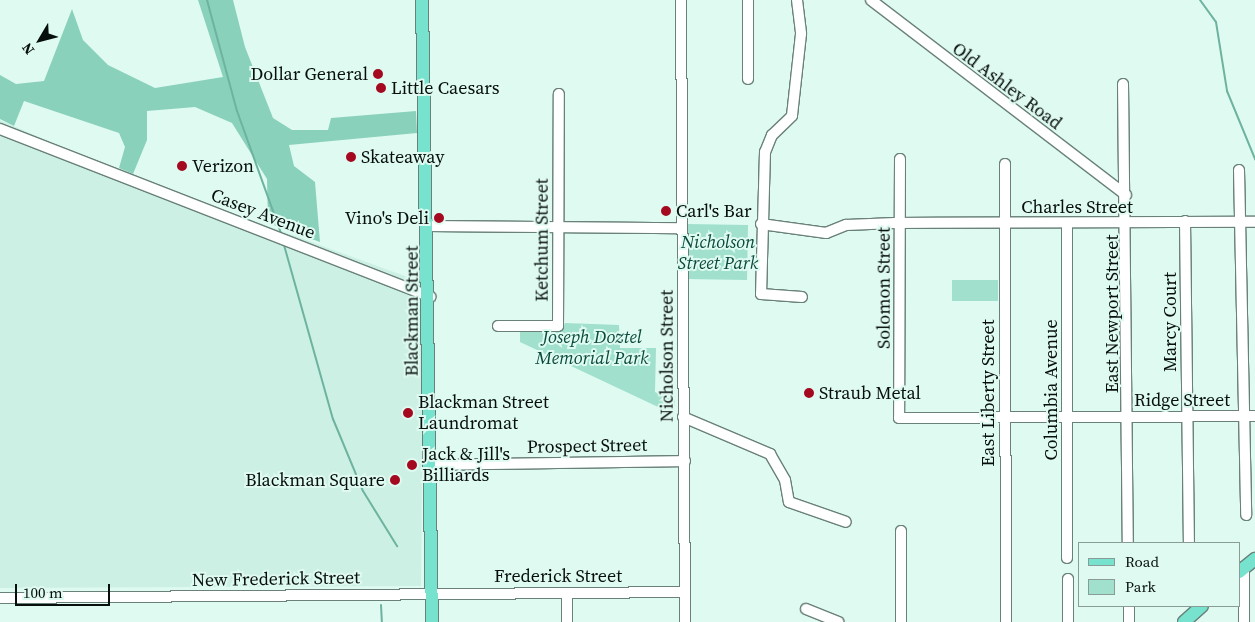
<!DOCTYPE html>
<style>
body{margin:0}
#map{position:relative;width:1255px;height:622px;overflow:hidden;background:#dffaf1;font-family:"Source Serif 4",serif}
div>[style]{position:absolute}
.built>*{inset:0;background:#ccf0e4}
.green>*{inset:0;background:#a0e0cc;transform-origin:0 0}
.forest>*{inset:0;background:#8ad1bc}
.stream>*{height:2px;margin:-1px;padding:0 1px;transform-origin:1px;border-radius:1px;background:#6db39f}
.roads{filter:drop-shadow(1px 0 #698179) drop-shadow(-1px 0 #698179) drop-shadow(0 1px #698179) drop-shadow(0 -1px #698179)}
.minor>*{height:10px;margin:-5px;padding:0 5px;transform-origin:5px;border-radius:5px;background:#fff}
.major>*{height:12px;margin:-6px;padding:0 6px;transform-origin:6px;border-radius:6px;background:#77e2cd}
.dots>*{width:14px;height:14px;translate:-50% -50%;box-sizing:border-box;border:2px solid #dffaf1;border-radius:50%}
span{translate:-50% -50%;white-space:nowrap;text-align:center;line-height:1.15;-webkit-text-stroke:4px #dffaf1;paint-order:stroke}
.poi-label{font-size:18px;color:#070f0d}
.right{translate:-100% -50%;text-align:right}
.left{translate:0 -50%;text-align:left}
.street-label{font-size:18px;color:#070f0d}
.park-label{font-size:18px;color:#0a493b;font-style:italic}
.legend{position:absolute;left:1078px;top:542px;width:162px;height:65px;box-sizing:border-box;background:#dffaf1;border:1px solid #899c96;margin:0;padding:6px 9px;list-style:none;font-size:15px;color:#070f0d}
.legend li{display:flex;align-items:center;gap:10px;height:25px}
.legend b{width:25px;border:1px solid #899c96}
.north{position:absolute;left:15px;top:15px;width:50px;height:50px;-webkit-text-stroke:4px #dffaf1;paint-order:stroke;rotate:233deg;font-size:14px;font-weight:700;line-height:20px;text-align:center;color:#070f0d}
.north::after{content:'';display:block;margin:auto;width:18px;height:22px;background:#070f0d;clip-path:polygon(50% 0,100% 100%,50% 72%,0 100%)}
.scale{position:absolute;left:15px;top:584px;width:95px;height:22px;box-sizing:border-box;border:2px solid #070f0d;border-top:0;padding-left:6px;font-size:15px;line-height:18px;white-space:nowrap;color:#070f0d;-webkit-text-stroke:4px #dffaf1;paint-order:stroke}
</style>
<div id="map">
<div class="built">
<i style="clip-path:polygon(0 120px,111px 169px,424px 283px,421px 586px,0 588px)"></i>
</div>
<div class="green">
<i style="left:687px;top:224px;width:61px;height:55px;rotate:1deg"></i>
<i style="left:952px;top:280px;width:46px;height:21px"></i>
<i style="clip-path:polygon(565px 323px,619px 325px,620px 348px,656px 348px,655px 392px,675px 401px,673px 414px,520px 342px,520px 331px,562px 329px)"></i>
</div>
<div class="forest">
<i style="clip-path:polygon(198px 0,233px 0,245px 47px,273px 118px,292px 130px,328px 130px,331px 118px,416px 111px,417px 133px,289px 145px,294px 166px,315px 182px,320px 242px,268px 223px,267px 179px,232px 123px,195px 107px,147px 111px,147px 140px,133px 174px,119px 168px,125px 147px,119px 133px,24px 101px,14px 126px,0 119px,0 75px,16px 84px,44px 81px,72px 9px,83px 40px,108px 65px,155px 88px,223px 77px)"></i>
</div>
<div class="stream">
<i style="left:207px;top:0;width:115px;rotate:74.9deg"></i>
<i style="left:237px;top:111px;width:133px;rotate:70.2deg"></i>
<i style="left:1200px;top:0;width:27px;rotate:54deg"></i>
<i style="left:1216px;top:22px;width:70px;rotate:80.9deg"></i>
<i style="left:1227px;top:91px;width:74px;rotate:67.6deg"></i>
<i style="left:284px;top:245px;width:181px;rotate:74.3deg"></i>
<i style="left:333px;top:419px;width:78px;rotate:67.4deg"></i>
<i style="left:363px;top:491px;width:65px;rotate:58.3deg"></i>
<i style="left:381px;top:605px;width:17px;rotate:87deg"></i>
</div>
<div class="roads">
<div class="minor">
<i style="left:681px;top:0;width:622px;rotate:89.63deg"></i>
<i style="left:748px;top:0;width:79px;rotate:90deg"></i>
<i style="left:797px;top:0;width:34px;rotate:83deg"></i>
<i style="left:801px;top:34px;width:82px;rotate:96.3deg"></i>
<i style="left:792px;top:116px;width:28px;rotate:136deg"></i>
<i style="left:772px;top:135px;width:18px;rotate:112deg"></i>
<i style="left:765px;top:152px;width:142px;rotate:91.6deg"></i>
<i style="left:761px;top:294px;width:41px;rotate:4.2deg"></i>
<i style="left:871px;top:0;width:321px;rotate:37.4deg"></i>
<i style="left:1123px;top:84px;width:459px;rotate:89.4deg"></i>
<i style="left:0;top:129px;width:462px;rotate:21.3deg"></i>
<i style="left:900px;top:159px;width:259px;rotate:90.2deg"></i>
<i style="left:899px;top:418px;width:356px;rotate:-0.3deg"></i>
<i style="left:1005px;top:164px;width:458px;rotate:89.9deg"></i>
<i style="left:1239px;top:170px;width:345px;rotate:88.8deg"></i>
<i style="left:1185px;top:221px;width:322px;rotate:89.3deg"></i>
<i style="left:761px;top:224px;width:66px;rotate:7.9deg"></i>
<i style="left:826px;top:233px;width:22px;rotate:-22deg"></i>
<i style="left:846px;top:225px;width:49px;rotate:-2.3deg"></i>
<i style="left:895px;top:223px;width:360px;rotate:-0.2deg"></i>
<i style="left:428px;top:226px;width:254px;rotate:0.5deg"></i>
<i style="left:498px;top:326px;width:60px"></i>
<i style="left:558px;top:326px;width:232px;rotate:-89.8deg"></i>
<i style="left:683px;top:417px;width:95px;rotate:23deg"></i>
<i style="left:770px;top:454px;width:30px;rotate:60deg"></i>
<i style="left:785px;top:480px;width:22px;rotate:80deg"></i>
<i style="left:789px;top:502px;width:60px;rotate:19.3deg"></i>
<i style="left:430px;top:465px;width:255px;rotate:-0.9deg"></i>
<i style="left:901px;top:531px;width:91px;rotate:90deg"></i>
<i style="left:1067px;top:558px;width:335px;rotate:-90deg"></i>
<i style="left:1244px;top:567px;width:55px;rotate:90deg"></i>
<i style="left:1068px;top:579px;width:43px;rotate:90deg"></i>
<i style="left:567px;top:593px;width:29px;rotate:90deg"></i>
<i style="left:0;top:598px;width:685px;rotate:-0.5deg"></i>
<i style="left:1129px;top:606px;width:16px;rotate:90deg"></i>
<i style="left:806px;top:609px;width:35px;rotate:22deg"></i>
</div>
<div class="major">
<i style="left:422px;top:0;width:622px;rotate:89.08deg"></i>
<i style="left:1239px;top:572px;width:21px;rotate:-39deg"></i>
<i style="left:1184px;top:622px;width:24px;rotate:-42deg"></i>
</div>
</div>
<div class="dots">
<i style="left:378px;top:74px;background:#a4091f"></i>
<i style="left:381px;top:88px;background:#a4091f"></i>
<i style="left:351px;top:157px;background:#a4091f"></i>
<i style="left:182px;top:166px;background:#a4091f"></i>
<i style="left:666px;top:211px;background:#a4091f"></i>
<i style="left:439px;top:218px;background:#a4091f"></i>
<i style="left:809px;top:393px;background:#a4091f"></i>
<i style="left:408px;top:413px;background:#a4091f"></i>
<i style="left:412px;top:465px;background:#a4091f"></i>
<i style="left:395px;top:480px;background:#a4091f"></i>
</div>
<div class="poi-label">
<span class="right" style="left:368px;top:74px">Dollar General</span>
<span class="left" style="left:391px;top:88px">Little Caesars</span>
<span class="left" style="left:361px;top:157px">Skateaway</span>
<span class="left" style="left:192px;top:166px">Verizon</span>
<span class="left" style="left:676px;top:211px">Carl's Bar</span>
<span class="right" style="left:429px;top:218px">Vino's Deli</span>
<span class="left" style="left:819px;top:393px">Straub Metal</span>
<span class="left" style="left:418px;top:413px">Blackman Street<br>Laundromat</span>
<span class="left" style="left:422px;top:465px">Jack &amp; Jill's<br>Billiards</span>
<span class="right" style="left:385px;top:480px">Blackman Square</span>
</div>
<div class="street-label">
<span style="left:1007px;top:86px;rotate:37deg">Old Ashley Road</span>
<span style="left:1077px;top:207px">Charles Street</span>
<span style="left:263px;top:214px;rotate:21deg">Casey Avenue</span>
<span style="left:542px;top:240px;rotate:-90deg">Ketchum Street</span>
<span style="left:884px;top:288px;rotate:-90deg">Solomon Street</span>
<span style="left:412px;top:311px;rotate:-90deg">Blackman Street</span>
<span style="left:1112px;top:314px;rotate:-90deg">East Newport Street</span>
<span style="left:1170px;top:322px;rotate:-90deg">Marcy Court</span>
<span style="left:667px;top:356px;rotate:-90deg">Nicholson Street</span>
<span style="left:1051px;top:390px;rotate:-90deg">Columbia Avenue</span>
<span style="left:988px;top:393px;rotate:-90deg">East Liberty Street</span>
<span style="left:1182px;top:400px">Ridge Street</span>
<span style="left:587px;top:446px;rotate:-1deg">Prospect Street</span>
<span style="left:558px;top:576px">Frederick Street</span>
<span style="left:276px;top:579px;rotate:-1deg">New Frederick Street</span>
</div>
<div class="park-label">
<span style="left:718px;top:253px">Nicholson<br>Street Park</span>
<span style="left:592px;top:348px">Joseph Doztel<br>Memorial Park</span>
</div>
<ul class="legend">
<li><b style="height:6px;background:#77e2cd"></b>Road</li>
<li><b style="height:14px;background:#a0e0cc"></b>Park</li>
</ul>
<div class="north">N</div>
<div class="scale">100 m</div>
</div>
